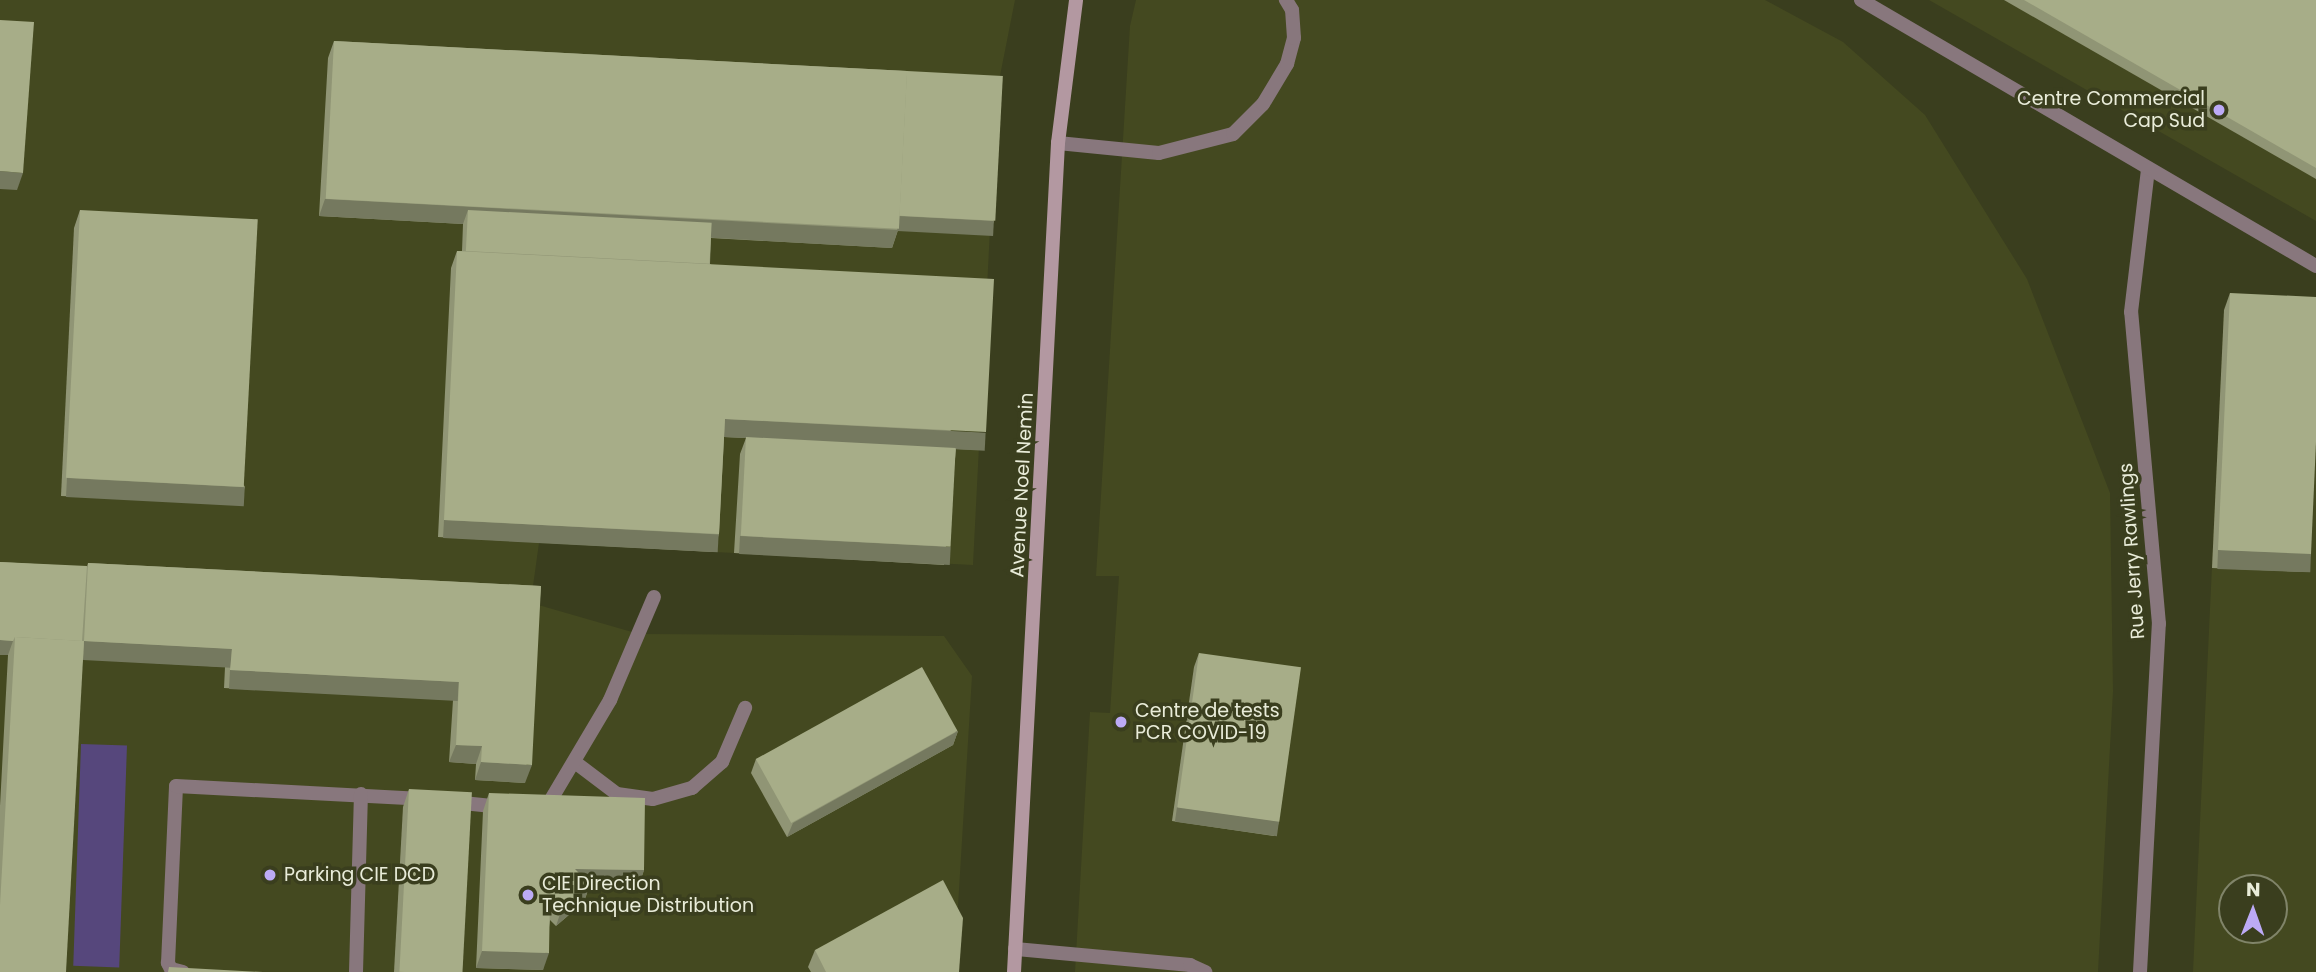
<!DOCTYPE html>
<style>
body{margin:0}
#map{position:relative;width:2316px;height:972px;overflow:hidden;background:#3a3e1e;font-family:Poppins,sans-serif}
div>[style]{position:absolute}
.built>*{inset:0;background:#444920}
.green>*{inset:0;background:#56477c;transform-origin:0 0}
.lane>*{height:14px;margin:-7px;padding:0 7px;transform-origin:7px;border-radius:7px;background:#88777d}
.street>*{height:14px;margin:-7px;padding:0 7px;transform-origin:7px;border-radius:7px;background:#88777d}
.secondary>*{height:14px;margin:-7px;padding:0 7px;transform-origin:7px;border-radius:7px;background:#b398a1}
.wall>*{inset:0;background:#909575}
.shaded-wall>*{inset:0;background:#75795f;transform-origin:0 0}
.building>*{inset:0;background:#a7ad88;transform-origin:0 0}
.dots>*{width:19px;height:19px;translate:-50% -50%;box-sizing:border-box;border:4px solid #3a3e1e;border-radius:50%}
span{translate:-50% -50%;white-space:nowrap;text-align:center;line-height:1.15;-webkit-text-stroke:7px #3a3e1e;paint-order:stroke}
.poi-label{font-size:19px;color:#e9ecd9}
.right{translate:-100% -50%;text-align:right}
.left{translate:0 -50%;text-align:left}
.street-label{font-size:19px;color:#e9ecd9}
.north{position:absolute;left:2218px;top:874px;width:70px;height:70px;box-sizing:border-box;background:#3a3e1e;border:2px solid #808469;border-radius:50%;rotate:1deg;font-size:19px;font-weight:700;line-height:28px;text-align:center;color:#e9ecd9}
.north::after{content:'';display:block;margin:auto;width:24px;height:32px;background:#bcaaf5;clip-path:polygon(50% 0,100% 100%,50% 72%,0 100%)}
</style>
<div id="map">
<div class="built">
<i style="clip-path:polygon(0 0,1015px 0,997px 91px,973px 565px,539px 543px,532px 593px,535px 604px,639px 634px,944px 636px,972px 676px,954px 972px,0 972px)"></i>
<i style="clip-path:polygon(1136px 0,1765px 0,1843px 42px,1925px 115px,2027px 279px,2110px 493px,2113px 691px,2098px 972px,1075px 972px,1090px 712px,1110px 713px,1119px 576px,1096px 576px,1130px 26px)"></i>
<i style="clip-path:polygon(1929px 0,2316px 0,2316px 221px)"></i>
<i style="clip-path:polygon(evenodd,2224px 310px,2316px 315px,2316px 972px,2193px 972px,2224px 310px,2232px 888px,2274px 888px,2274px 930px,2232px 930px,2232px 888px)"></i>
</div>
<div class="green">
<i style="left:81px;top:744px;width:46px;height:222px;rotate:2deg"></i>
</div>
<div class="lane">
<i style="left:1058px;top:143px;width:101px;rotate:5.7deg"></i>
<i style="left:1159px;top:153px;width:76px;rotate:-14.4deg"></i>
<i style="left:1233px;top:134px;width:42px;rotate:-45deg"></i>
<i style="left:1263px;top:104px;width:47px;rotate:-59deg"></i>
<i style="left:1287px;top:64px;width:27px;rotate:-75deg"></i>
<i style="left:1294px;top:38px;width:28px;rotate:-94deg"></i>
<i style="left:1292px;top:10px;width:12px;rotate:-121deg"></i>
<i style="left:576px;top:763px;width:51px;rotate:37.1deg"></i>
<i style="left:617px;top:794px;width:36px;rotate:8deg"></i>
<i style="left:653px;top:799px;width:41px;rotate:-15.8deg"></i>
<i style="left:692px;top:788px;width:40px;rotate:-41deg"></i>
<i style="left:722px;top:762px;width:59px;rotate:-66.9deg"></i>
<i style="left:453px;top:802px;width:49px;rotate:5.8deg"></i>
<i style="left:546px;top:808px;width:126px;rotate:-59.3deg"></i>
<i style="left:610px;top:700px;width:112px;rotate:-66.9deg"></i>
<i style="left:1015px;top:949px;width:176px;rotate:5.2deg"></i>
<i style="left:1190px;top:965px;width:17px;rotate:25deg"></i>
<i style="left:183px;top:972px;width:12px;rotate:-166deg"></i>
<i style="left:171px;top:969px;width:7px;rotate:-117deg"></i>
<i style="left:168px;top:963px;width:177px;rotate:-87.4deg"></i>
<i style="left:176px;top:786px;width:246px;rotate:3deg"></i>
<i style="left:356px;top:972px;width:178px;rotate:-88.4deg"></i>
<i style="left:2140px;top:972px;width:349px;rotate:-86.9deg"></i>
<i style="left:2159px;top:624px;width:313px;rotate:-95.1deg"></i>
<i style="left:2131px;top:312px;width:143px;rotate:-83.2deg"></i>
</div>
<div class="street">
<i style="left:1861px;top:0;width:527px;rotate:30.31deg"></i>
</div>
<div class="secondary">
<i style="left:1014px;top:972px;width:830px;rotate:-86.96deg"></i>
<i style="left:1058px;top:143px;width:144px;rotate:-82.8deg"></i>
</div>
<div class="wall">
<i style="clip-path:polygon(2004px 0,2316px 0,2316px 179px)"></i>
<i style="clip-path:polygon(334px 41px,907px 71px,994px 221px,989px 235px,898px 230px,892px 248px,711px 238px,710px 264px,979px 450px,956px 449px,944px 565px,734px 553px,740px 454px,746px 438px,724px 437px,719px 534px,713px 552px,438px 537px,451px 268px,457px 251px,462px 251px,463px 224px,319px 216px,328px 58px)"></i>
<i style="clip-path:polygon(80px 210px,245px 487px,238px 504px,61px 496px,74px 228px)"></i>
<i style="clip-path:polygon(2230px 293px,2311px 554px,2304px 572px,2212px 568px,2224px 310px)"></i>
<i style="clip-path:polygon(0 562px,87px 567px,88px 563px,541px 586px,525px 783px,475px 780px,476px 764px,449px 762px,453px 700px,224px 688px,225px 667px,83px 659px,0 972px,0 806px,8px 655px,0 655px)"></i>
<i style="clip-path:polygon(1199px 653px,1279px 822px,1274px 836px,1172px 821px,1194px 667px)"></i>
<i style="clip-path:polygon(958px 731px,953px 745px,787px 837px,751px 773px,756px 759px)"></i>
<i style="clip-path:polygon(409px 789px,462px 972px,394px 972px,403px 807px)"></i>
<i style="clip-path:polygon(489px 793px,644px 870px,638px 888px,589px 887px,584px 902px,556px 926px,550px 920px,543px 970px,476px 968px,483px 811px)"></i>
<i style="clip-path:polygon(815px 950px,959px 972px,811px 972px,808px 967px)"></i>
</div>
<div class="shaded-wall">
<i style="clip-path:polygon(0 171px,23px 173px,17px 190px,0 189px)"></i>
<i style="clip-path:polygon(325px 199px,898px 230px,892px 248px,468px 224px,468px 210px,463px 224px,319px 216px)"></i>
<i style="left:898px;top:216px;width:96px;height:15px;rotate:3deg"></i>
<i style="left:725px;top:419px;width:261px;height:18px;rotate:3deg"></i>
<i style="left:67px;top:478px;width:178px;height:19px;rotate:3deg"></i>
<i style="left:444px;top:520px;width:275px;height:18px;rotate:3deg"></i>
<i style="left:740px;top:536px;width:211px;height:18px;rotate:3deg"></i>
<i style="left:2218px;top:550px;width:93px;height:19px;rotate:2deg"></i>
<i style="clip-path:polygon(0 640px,13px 641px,8px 655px,0 655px)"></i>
<i style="left:84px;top:641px;width:148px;height:19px;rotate:3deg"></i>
<i style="left:230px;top:670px;width:229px;height:19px;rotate:3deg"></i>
<i style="clip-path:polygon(958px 731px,953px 745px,787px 837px,793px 823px)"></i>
<i style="clip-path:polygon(456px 745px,482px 746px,476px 764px,449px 762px)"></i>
<i style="clip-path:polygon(481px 762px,532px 765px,525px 783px,475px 780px)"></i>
<i style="left:1177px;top:807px;width:103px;height:15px;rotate:8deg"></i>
<i style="clip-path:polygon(575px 869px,644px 870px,638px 888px,589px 887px,584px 902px,556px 926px)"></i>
<i style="clip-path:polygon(482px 951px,549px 953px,543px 970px,476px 968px)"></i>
</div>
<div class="building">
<i style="clip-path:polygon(2024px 0,2316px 0,2316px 168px)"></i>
<i style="clip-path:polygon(0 20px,34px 22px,23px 173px,0 171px)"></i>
<i style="left:334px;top:41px;width:574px;height:158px;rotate:3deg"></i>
<i style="left:907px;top:71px;width:96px;height:145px;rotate:3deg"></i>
<i style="left:80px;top:210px;width:178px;height:268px;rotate:3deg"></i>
<i style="left:468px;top:210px;width:244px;height:41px;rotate:3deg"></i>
<i style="clip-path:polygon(457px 251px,994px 279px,986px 432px,725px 419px,719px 534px,444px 520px)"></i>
<i style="clip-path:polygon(2230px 293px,2316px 297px,2316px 442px,2311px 554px,2218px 550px)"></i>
<i style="left:746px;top:437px;width:210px;height:99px;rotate:3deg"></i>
<i style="clip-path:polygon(0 562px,87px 566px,82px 641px,15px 637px,13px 641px,0 640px)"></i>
<i style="clip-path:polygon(88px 563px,541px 586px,532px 765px,481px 762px,482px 746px,456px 745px,459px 682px,230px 670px,232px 649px,84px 641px)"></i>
<i style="clip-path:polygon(15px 637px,84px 641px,66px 972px,0 972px,0 905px)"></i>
<i style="left:1199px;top:653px;width:103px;height:156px;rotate:8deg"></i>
<i style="left:922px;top:667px;width:73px;height:190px;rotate:61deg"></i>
<i style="left:409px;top:789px;width:63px;height:183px;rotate:3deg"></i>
<i style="clip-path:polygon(489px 793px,645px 798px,644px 870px,575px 869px,590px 884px,563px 909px,550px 896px,549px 953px,482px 951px)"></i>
<i style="clip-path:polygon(943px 880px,963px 918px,959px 972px,826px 972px,815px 950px)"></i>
<i style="clip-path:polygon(169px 967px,263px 972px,168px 972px)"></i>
</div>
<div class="dots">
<i style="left:2219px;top:110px;background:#bcaaf5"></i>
<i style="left:1121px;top:722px;background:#bcaaf5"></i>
<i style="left:270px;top:875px;background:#bcaaf5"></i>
<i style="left:528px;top:895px;background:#bcaaf5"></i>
</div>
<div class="poi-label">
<span class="right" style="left:2205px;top:110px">Centre Commercial<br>Cap Sud</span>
<span class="left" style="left:1135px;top:722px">Centre de tests<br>PCR COVID-19</span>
<span class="left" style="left:284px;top:875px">Parking CIE DCD</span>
<span class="left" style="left:542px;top:895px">CIE Direction<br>Technique Distribution</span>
</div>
<div class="street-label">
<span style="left:1022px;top:485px;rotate:-87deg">Avenue Noel Nemin</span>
<span style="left:2132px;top:551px;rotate:-94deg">Rue Jerry Rawlings</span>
</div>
<div class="north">N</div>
</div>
